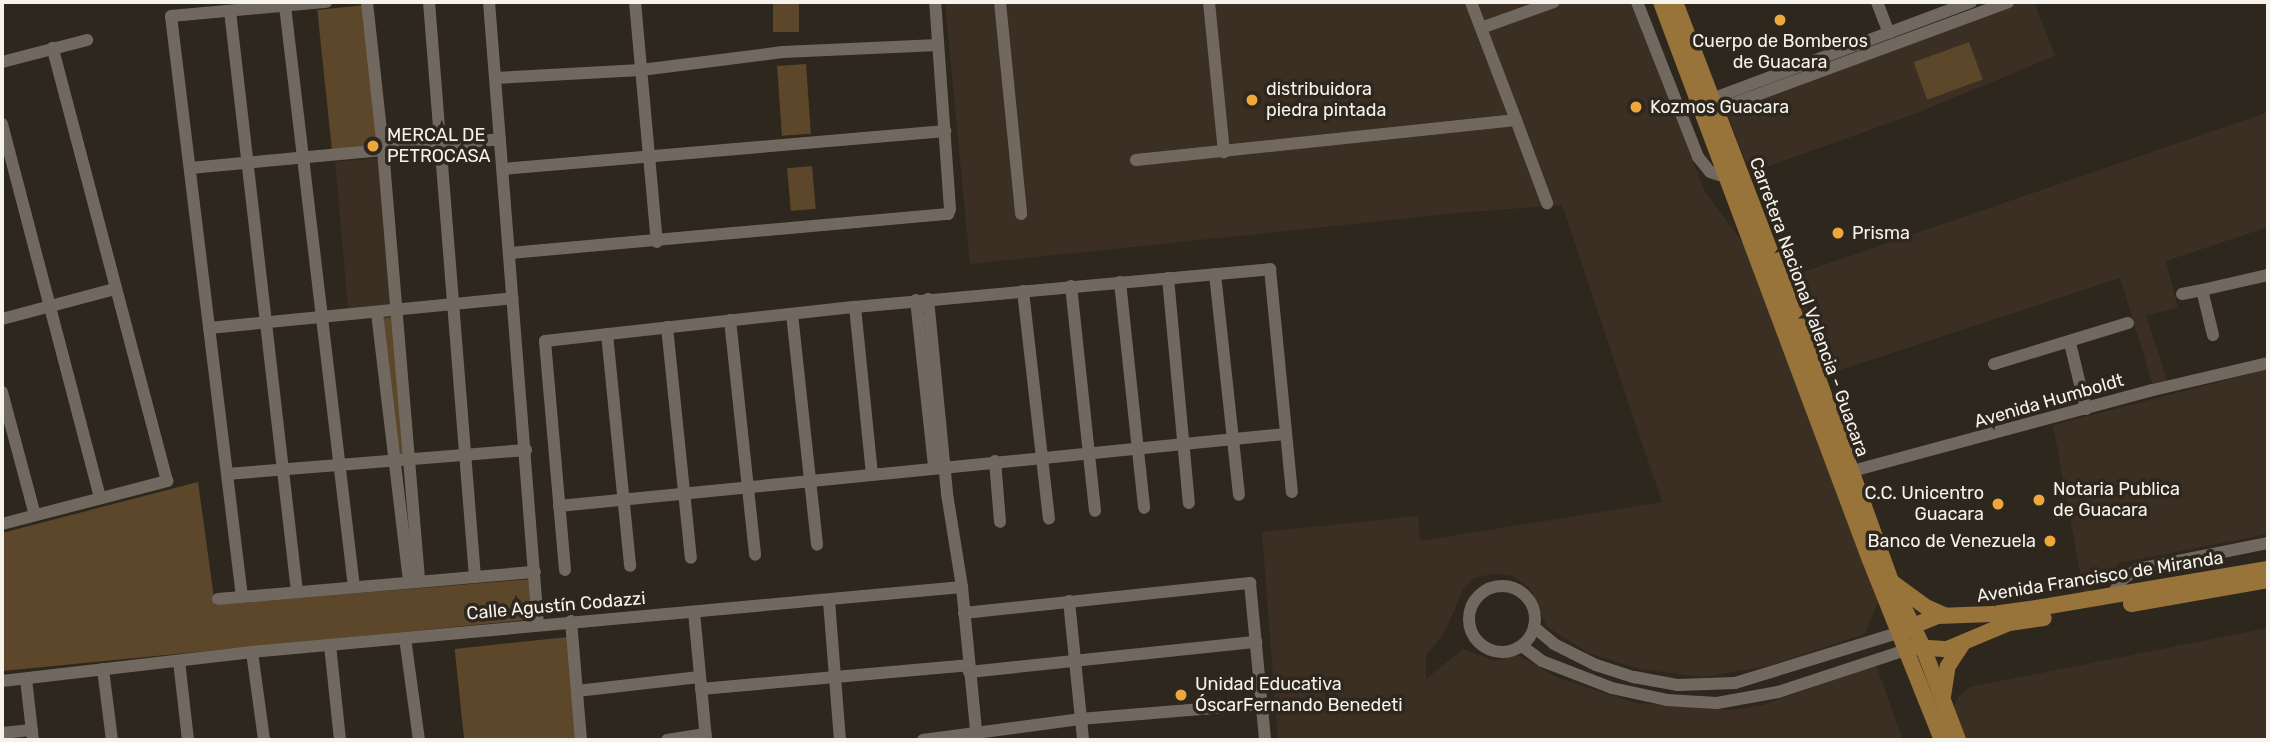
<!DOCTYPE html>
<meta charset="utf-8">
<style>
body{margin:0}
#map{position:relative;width:2270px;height:742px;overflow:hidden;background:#2e271e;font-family:Rubik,sans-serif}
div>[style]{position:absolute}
.built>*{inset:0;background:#3a2f22;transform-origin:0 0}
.green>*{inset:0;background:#5d472a;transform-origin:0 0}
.minor>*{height:12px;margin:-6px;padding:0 6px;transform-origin:6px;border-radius:6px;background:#716960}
.minor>.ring{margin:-6px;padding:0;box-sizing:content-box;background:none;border:12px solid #716960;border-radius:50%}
.major>*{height:16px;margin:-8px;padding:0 8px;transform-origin:8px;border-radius:8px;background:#98733a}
.dots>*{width:19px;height:19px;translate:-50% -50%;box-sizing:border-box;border:4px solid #2e271e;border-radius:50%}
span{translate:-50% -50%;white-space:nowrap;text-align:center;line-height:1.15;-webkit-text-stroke:7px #2e271e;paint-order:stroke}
.poi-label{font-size:18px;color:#f6f2ec}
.left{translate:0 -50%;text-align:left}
.right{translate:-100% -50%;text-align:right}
.street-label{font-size:18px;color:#f6f2ec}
.frame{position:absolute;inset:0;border:4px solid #f6f2ec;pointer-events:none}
</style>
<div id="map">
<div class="built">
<i style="clip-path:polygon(945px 2px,1632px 2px,1705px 192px,1746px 247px,1878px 602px,1865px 634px,1768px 666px,1703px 677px,1639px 669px,1589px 653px,1547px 627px,1530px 588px,1511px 575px,1492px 574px,1474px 578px,1463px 589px,1446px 630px,1426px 656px,1426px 679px,1463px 649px,1495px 661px,1516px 654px,1556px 677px,1635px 703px,1730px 710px,1763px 705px,1876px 665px,1903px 740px,1278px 740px,1262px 532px,1418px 516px,1420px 541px,1662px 502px,1562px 205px,1458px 213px,970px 264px)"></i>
<i style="clip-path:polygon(2022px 2px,2034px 2px,2055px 56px,1917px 113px,1750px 173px,1727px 113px)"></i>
<i style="clip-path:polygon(2268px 112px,2268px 227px,2166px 261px,2178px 308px,2146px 315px,2167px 380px,2153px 385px,2120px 278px,1825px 375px,1789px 277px)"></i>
<i style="left:379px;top:158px;width:149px;height:44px;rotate:85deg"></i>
<i style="clip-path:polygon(2265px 370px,2268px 374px,2268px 534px,2119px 563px,2110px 577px,2084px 594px,2053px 425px)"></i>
<i style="clip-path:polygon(2268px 628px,2268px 740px,1964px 740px,1953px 709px,1958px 697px,1970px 687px)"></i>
</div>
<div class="green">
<i style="left:773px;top:2px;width:26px;height:30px"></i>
<i style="left:365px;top:5px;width:143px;height:48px;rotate:84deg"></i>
<i style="left:1969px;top:42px;width:40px;height:59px;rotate:70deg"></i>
<i style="left:806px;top:64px;width:70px;height:29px;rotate:86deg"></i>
<i style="left:812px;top:166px;width:43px;height:25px;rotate:85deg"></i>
<i style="clip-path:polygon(393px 317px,404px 455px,397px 456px,382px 318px)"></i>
<i style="clip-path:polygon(198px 482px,215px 605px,532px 579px,535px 619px,2px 671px,2px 533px)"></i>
<i style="left:568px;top:637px;width:103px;height:114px;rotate:84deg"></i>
</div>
<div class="minor">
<i style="left:367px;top:2px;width:149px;rotate:83.8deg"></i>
<i style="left:383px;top:150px;width:433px;rotate:85.2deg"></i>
<i style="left:429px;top:2px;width:577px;rotate:85.43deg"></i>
<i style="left:489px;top:2px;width:625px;rotate:85.5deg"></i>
<i style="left:635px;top:2px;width:241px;rotate:84.8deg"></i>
<i style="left:1000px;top:2px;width:213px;rotate:84.3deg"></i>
<i style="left:1209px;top:2px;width:151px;rotate:84.3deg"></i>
<i style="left:1637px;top:2px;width:167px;rotate:68.5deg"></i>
<i style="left:1698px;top:157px;width:19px;rotate:51deg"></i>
<i style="left:1710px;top:172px;width:19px;rotate:18deg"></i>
<i style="left:1877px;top:2px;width:33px;rotate:69deg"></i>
<i style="left:285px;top:6px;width:585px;rotate:83.23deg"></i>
<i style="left:230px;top:11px;width:585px;rotate:83.42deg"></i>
<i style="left:1481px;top:28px;width:77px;rotate:-19.6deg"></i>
<i style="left:2px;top:62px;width:88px;rotate:-14.5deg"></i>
<i style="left:495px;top:78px;width:146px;rotate:-3.1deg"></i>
<i style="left:641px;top:70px;width:143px;rotate:-7.2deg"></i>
<i style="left:783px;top:52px;width:155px;rotate:-2.6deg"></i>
<i style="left:1706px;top:101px;width:283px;rotate:-20.5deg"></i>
<i style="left:1711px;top:112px;width:317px;rotate:-20.3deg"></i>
<i style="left:1516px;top:120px;width:89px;rotate:69.5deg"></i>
<i style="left:2px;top:124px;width:387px;rotate:75.3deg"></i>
<i style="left:1136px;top:160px;width:382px;rotate:-6deg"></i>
<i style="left:1516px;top:120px;width:126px;rotate:-110.9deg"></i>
<i style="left:190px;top:168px;width:311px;rotate:-5.3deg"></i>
<i style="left:503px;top:169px;width:444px;rotate:-4.9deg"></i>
<i style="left:510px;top:253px;width:440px;rotate:-5.1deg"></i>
<i style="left:948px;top:214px;width:5px;rotate:-68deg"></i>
<i style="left:950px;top:209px;width:208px;rotate:-94.1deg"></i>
<i style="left:1215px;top:274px;width:222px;rotate:83.8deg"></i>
<i style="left:1168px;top:278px;width:226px;rotate:84.7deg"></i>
<i style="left:1120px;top:282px;width:227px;rotate:83.9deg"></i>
<i style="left:1071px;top:286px;width:226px;rotate:83.9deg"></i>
<i style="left:1023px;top:291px;width:229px;rotate:83.5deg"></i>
<i style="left:2182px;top:294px;width:20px;rotate:-11deg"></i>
<i style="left:928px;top:299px;width:196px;rotate:84.4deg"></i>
<i style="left:947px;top:494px;width:94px;rotate:80.8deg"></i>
<i style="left:916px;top:300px;width:168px;rotate:83.8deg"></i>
<i style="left:855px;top:307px;width:168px;rotate:84.2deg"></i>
<i style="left:377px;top:313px;width:271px;rotate:83.2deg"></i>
<i style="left:792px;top:314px;width:232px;rotate:83.8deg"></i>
<i style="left:2px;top:319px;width:117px;rotate:-14.9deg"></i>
<i style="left:730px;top:320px;width:236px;rotate:83.9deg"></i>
<i style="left:667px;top:327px;width:232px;rotate:84.1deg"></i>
<i style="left:209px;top:328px;width:305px;rotate:-5.6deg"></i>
<i style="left:607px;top:334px;width:233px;rotate:84.3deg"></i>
<i style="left:2213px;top:335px;width:46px;rotate:-103.7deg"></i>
<i style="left:2202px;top:290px;width:68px;rotate:-12.8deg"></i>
<i style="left:2070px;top:343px;width:68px;rotate:76.4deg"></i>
<i style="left:1994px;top:364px;width:140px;rotate:-17deg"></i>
<i style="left:2px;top:392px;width:127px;rotate:75deg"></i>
<i style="left:995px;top:461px;width:61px;rotate:85.3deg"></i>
<i style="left:1845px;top:473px;width:319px;rotate:-15.1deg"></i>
<i style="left:2153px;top:390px;width:118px;rotate:-13.2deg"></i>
<i style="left:227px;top:474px;width:300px;rotate:-4.6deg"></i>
<i style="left:559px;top:506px;width:730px;rotate:-5.66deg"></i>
<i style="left:2px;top:524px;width:171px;rotate:-14.6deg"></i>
<i style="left:167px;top:481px;width:448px;rotate:-104.8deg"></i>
<i style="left:565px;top:570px;width:230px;rotate:-95deg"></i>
<i style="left:545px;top:341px;width:312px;rotate:-6.3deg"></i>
<i style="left:855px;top:307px;width:417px;rotate:-5.2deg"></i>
<i style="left:1270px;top:269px;width:224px;rotate:84.4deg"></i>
<i class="ring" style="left:1469px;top:586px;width:54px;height:54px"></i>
<i style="left:242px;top:597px;width:585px;rotate:-96.97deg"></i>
<i style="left:171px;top:16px;width:156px;rotate:-5.2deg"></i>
<i style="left:2110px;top:597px;width:24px;rotate:-54deg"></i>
<i style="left:2124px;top:578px;width:17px;rotate:-33deg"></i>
<i style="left:2138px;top:569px;width:133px;rotate:-11.3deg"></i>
<i style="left:218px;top:599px;width:318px;rotate:-4.9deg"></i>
<i style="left:829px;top:601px;width:139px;rotate:85.5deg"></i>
<i style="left:1069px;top:601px;width:140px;rotate:84.2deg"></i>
<i style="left:694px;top:612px;width:129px;rotate:84.6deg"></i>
<i style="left:964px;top:613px;width:288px;rotate:-6deg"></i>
<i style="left:1250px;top:583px;width:158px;rotate:84.5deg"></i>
<i style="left:571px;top:621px;width:119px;rotate:85.2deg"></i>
<i style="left:1534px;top:627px;width:26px;rotate:40deg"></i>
<i style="left:1554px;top:644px;width:47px;rotate:26.6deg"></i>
<i style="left:1596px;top:665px;width:40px;rotate:18deg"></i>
<i style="left:1634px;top:677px;width:45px;rotate:10.3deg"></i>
<i style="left:1678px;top:685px;width:57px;rotate:-2deg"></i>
<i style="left:1735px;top:683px;width:170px;rotate:-17.1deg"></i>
<i style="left:405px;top:638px;width:103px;rotate:82.2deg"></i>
<i style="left:330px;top:645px;width:96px;rotate:84deg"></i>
<i style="left:1522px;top:646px;width:25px;rotate:37deg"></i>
<i style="left:1542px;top:661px;width:75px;rotate:21.1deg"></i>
<i style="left:1612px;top:688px;width:56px;rotate:12.3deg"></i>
<i style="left:1667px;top:700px;width:50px;rotate:3.4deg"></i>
<i style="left:1717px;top:703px;width:62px;rotate:-10.2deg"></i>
<i style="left:1778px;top:692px;width:135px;rotate:-18.2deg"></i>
<i style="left:252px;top:652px;width:89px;rotate:82.2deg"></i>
<i style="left:179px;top:661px;width:80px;rotate:83.5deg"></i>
<i style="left:103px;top:669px;width:72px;rotate:82.8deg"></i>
<i style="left:969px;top:672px;width:289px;rotate:-6deg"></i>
<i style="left:26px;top:679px;width:61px;rotate:83.5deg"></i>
<i style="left:2px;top:681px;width:252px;rotate:-6.6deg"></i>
<i style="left:252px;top:652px;width:713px;rotate:-5.23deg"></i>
<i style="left:962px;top:587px;width:154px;rotate:84.4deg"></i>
<i style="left:701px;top:689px;width:268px;rotate:-5.1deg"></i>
<i style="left:577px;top:691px;width:123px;rotate:-6.5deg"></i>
<i style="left:2px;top:733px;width:30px;rotate:-6deg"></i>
<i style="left:667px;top:740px;width:39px;rotate:-9deg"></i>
<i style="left:923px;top:740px;width:158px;rotate:-7.6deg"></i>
<i style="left:1080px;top:719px;width:183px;rotate:-4.7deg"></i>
</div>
<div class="major">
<i style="left:1661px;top:2px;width:596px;rotate:69.47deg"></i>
<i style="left:1870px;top:560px;width:194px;rotate:68.2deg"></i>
<i style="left:1675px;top:2px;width:355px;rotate:69.1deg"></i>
<i style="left:1802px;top:334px;width:263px;rotate:70.2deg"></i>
<i style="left:1891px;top:581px;width:71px;rotate:64.2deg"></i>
<i style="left:1922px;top:645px;width:102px;rotate:69.2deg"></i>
<i style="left:1893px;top:583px;width:41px;rotate:36deg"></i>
<i style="left:1926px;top:607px;width:20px;rotate:24deg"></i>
<i style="left:2131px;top:604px;width:139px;rotate:-9.9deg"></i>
<i style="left:1903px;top:630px;width:37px;rotate:-22deg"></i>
<i style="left:1937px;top:616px;width:56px;rotate:-2deg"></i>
<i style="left:1993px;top:614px;width:50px;rotate:-8deg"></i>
<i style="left:2043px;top:607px;width:228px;rotate:-9.6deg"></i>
<i style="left:1915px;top:647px;width:32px;rotate:4deg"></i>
<i style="left:1947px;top:649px;width:67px;rotate:-22.8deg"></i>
<i style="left:2009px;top:623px;width:35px;rotate:-8deg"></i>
<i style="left:1943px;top:696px;width:30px;rotate:-81deg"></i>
<i style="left:1948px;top:666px;width:27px;rotate:-57deg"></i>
</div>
<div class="dots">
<i style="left:1780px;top:20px;background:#eea73d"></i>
<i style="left:1252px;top:100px;background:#eea73d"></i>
<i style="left:1636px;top:107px;background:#eea73d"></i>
<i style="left:373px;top:146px;background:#eea73d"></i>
<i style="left:1838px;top:233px;background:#eea73d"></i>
<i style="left:2039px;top:500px;background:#eea73d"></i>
<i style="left:1998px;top:504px;background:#eea73d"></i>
<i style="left:2050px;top:541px;background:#eea73d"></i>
<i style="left:1181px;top:695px;background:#eea73d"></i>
</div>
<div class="poi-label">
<span style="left:1780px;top:52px">Cuerpo de Bomberos<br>de Guacara</span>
<span class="left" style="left:1266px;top:100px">distribuidora<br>piedra pintada</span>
<span class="left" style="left:1650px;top:107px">Kozmos Guacara</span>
<span class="left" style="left:387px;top:146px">MERCAL DE<br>PETROCASA</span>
<span class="left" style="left:1852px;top:233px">Prisma</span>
<span class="left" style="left:2053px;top:500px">Notaria Publica<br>de Guacara</span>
<span class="right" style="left:1984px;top:504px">C.C. Unicentro<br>Guacara</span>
<span class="right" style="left:2036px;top:541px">Banco de Venezuela</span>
<span class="left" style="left:1195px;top:695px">Unidad Educativa<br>ÓscarFernando Benedeti</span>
</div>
<div class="street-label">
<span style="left:1809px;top:307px;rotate:70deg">Carretera Nacional Valencia - Guacara</span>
<span style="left:2049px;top:401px;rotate:-16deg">Avenida Humboldt</span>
<span style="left:2100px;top:577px;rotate:-9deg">Avenida Francisco de Miranda</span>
<span style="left:556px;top:606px;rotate:-5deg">Calle Agustín Codazzi</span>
</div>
<div class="frame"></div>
</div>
